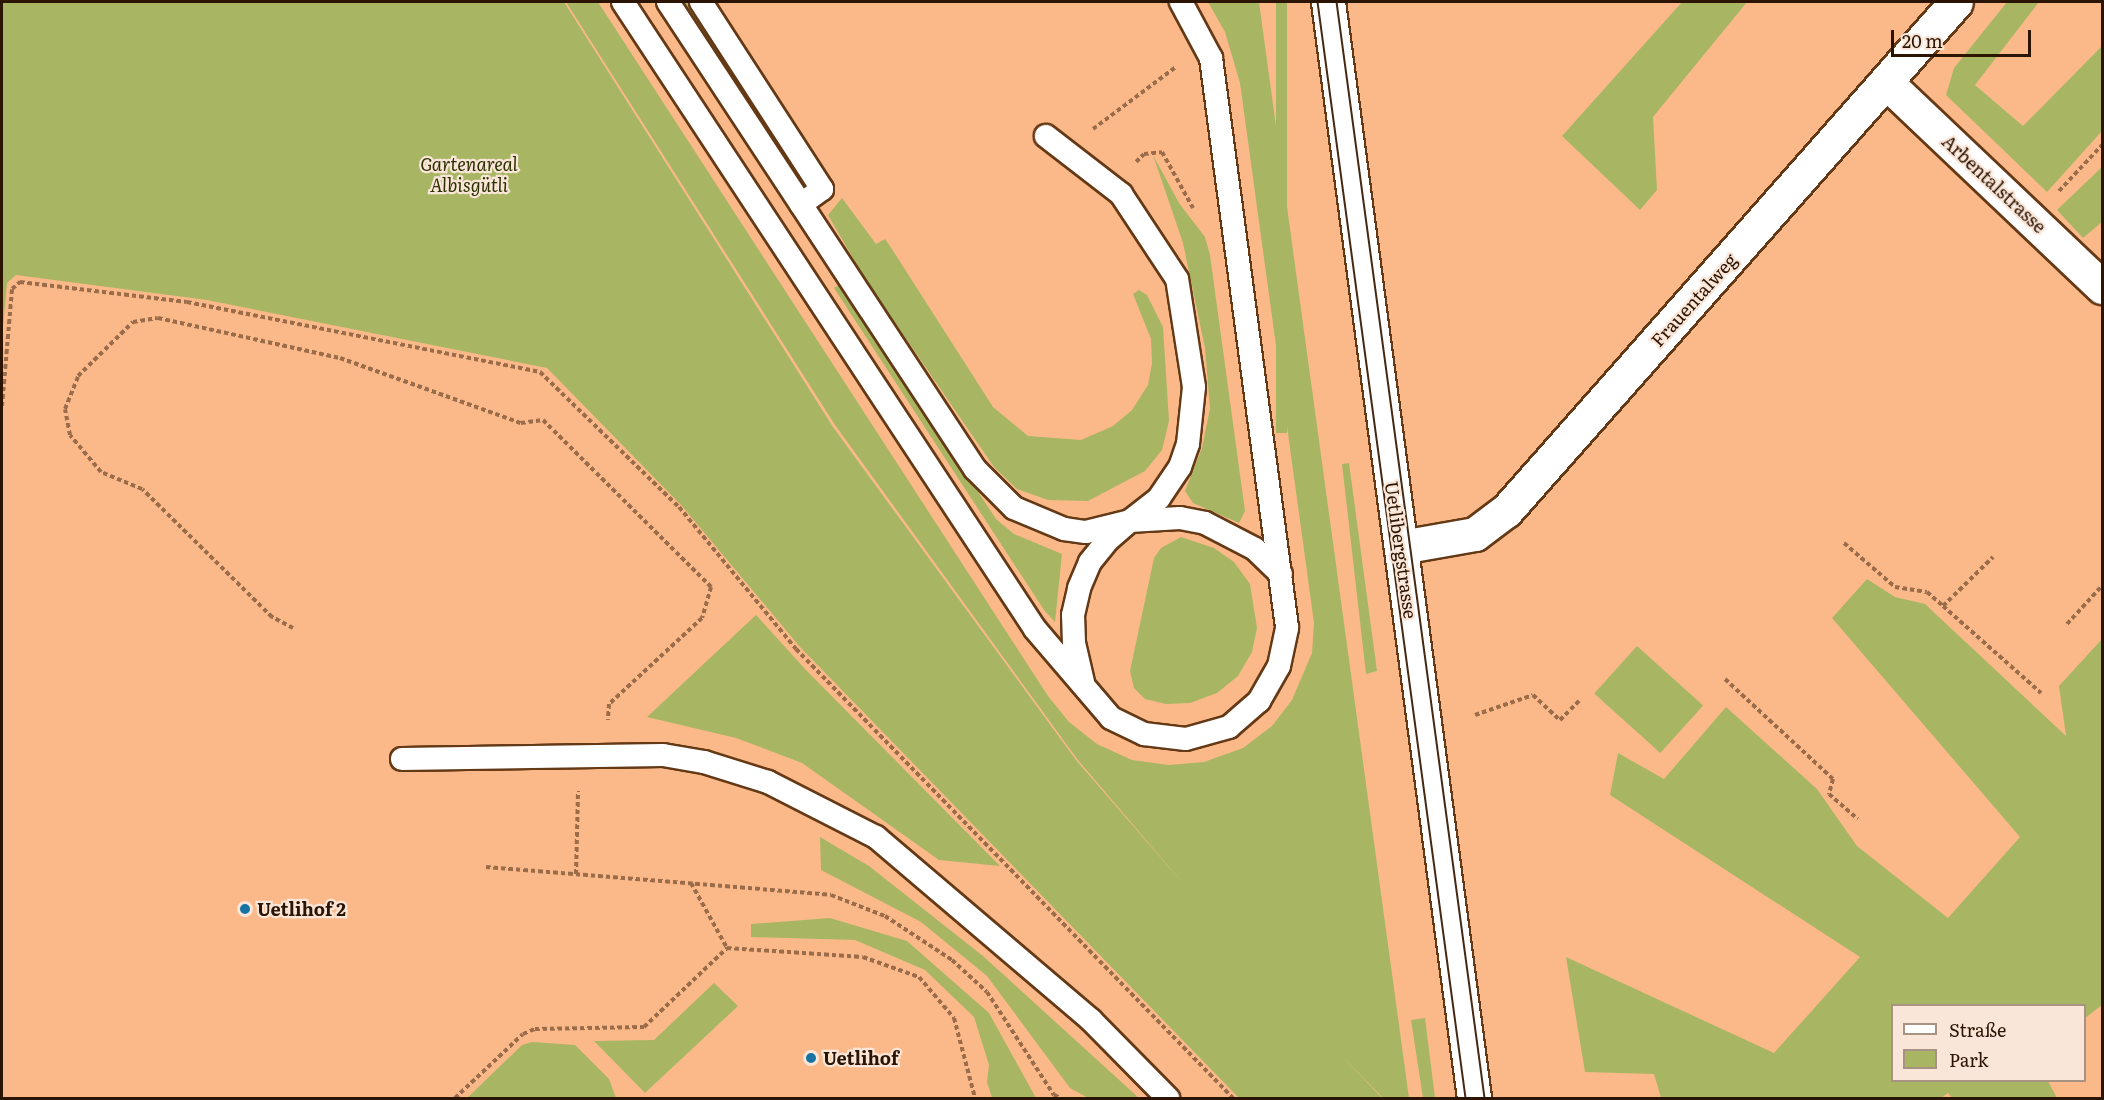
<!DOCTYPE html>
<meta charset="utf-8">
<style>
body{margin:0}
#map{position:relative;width:2104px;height:1100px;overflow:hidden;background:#fbb98a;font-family:Literata,serif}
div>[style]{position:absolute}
.green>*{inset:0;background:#a8b664;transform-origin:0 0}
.path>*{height:4px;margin-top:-2px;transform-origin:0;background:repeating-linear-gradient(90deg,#9a6c4a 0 4.5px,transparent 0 7.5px)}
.roads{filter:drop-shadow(2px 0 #643915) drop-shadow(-2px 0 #643915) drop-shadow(0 2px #643915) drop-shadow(0 -2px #643915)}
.service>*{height:22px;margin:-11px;padding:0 11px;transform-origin:11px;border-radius:11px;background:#fff}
.minor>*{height:33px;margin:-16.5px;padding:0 16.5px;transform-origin:16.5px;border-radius:16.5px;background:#fff}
.secondary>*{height:33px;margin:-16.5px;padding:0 16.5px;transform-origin:16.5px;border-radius:16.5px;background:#fff}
.tram>*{height:1.5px;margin:-0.75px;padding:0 0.75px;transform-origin:0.75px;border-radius:0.75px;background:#462913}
.dots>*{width:16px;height:16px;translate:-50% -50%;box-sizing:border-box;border:3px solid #fae6d8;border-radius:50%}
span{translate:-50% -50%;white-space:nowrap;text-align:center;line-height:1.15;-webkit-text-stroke:4.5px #fae6d8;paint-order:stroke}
.park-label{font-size:18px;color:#2b3101;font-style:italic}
.street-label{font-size:18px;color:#2c1402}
.poi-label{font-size:18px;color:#2c1402;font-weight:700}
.left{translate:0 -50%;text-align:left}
.frame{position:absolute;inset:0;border:3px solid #2c1402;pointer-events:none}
.legend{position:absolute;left:1891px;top:1004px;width:195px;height:78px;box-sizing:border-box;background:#fae6d8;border:2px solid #a89282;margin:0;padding:8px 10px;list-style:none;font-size:18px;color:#2c1402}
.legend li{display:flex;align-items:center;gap:12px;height:30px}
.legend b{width:30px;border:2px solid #a89282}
.scale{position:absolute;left:1891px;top:30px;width:140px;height:27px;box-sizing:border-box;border:3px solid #2c1402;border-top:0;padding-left:8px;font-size:18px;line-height:21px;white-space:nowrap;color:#2c1402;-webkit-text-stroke:4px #fae6d8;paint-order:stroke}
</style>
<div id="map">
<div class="green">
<i style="clip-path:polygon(2px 2px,564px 2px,833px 427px,1076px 760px,1187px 888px,1077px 759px,835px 425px,566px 2px,598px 2px,1048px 696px,1069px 722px,1097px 744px,1132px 760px,1169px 765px,1204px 762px,1243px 748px,1272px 726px,1292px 700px,1312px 653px,1314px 623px,1240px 83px,1225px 32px,1208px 2px,1259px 2px,1409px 1098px,1383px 1098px,1339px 1053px,1382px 1098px,1239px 1098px,800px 647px,682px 506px,547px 368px,207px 300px,16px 275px,7px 283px,2px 338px)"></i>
<i style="clip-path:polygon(682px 2px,689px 2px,799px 172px,795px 175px)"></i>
<i style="left:1276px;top:2px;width:11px;height:431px"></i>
<i style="clip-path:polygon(1682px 2px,1747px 2px,1653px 117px,1657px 190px,1640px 210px,1562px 136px)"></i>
<i style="clip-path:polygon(2007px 2px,2039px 2px,1975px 85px,2023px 126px,2102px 46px,2102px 131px,2047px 192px,1946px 95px,1954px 68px)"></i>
<i style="clip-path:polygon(1153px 155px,1179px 203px,1205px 237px,1210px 255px,1245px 511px,1239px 523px,1193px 503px,1185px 491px,1202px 448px,1210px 408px,1205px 348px,1183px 243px)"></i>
<i style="clip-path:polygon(2102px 167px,2102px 222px,2083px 238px,2057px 210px)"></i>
<i style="clip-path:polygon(842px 198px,876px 244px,885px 239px,890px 246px,993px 407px,1028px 436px,1081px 440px,1113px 426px,1132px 410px,1148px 385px,1152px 363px,1151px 339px,1133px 294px,1139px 290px,1147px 295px,1163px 327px,1169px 421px,1162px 450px,1145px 471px,1088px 501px,1048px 500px,1017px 489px,994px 467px,865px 279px,828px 215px)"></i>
<i style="clip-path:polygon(840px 284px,996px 519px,1014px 534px,1062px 554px,1055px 622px,1044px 610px,834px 288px)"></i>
<i style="clip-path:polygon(1349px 463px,1377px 671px,1366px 674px,1342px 464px)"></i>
<i style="clip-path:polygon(1181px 537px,1214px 548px,1234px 562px,1250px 584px,1257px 628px,1252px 652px,1238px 676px,1217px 693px,1190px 703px,1166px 704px,1145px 699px,1134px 688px,1130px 671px,1154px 558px,1161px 548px)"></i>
<i style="clip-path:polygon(1867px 579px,1895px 597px,1925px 604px,2066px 736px,2059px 686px,2102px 639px,2102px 1005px,2085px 1018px,2084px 1006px,1892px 1006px,1892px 1080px,2048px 1081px,2057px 1098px,1952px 1098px,1948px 1093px,1941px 1098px,1661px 1098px,1654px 1074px,1585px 1072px,1566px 957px,1774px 1053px,1860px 957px,1610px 795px,1618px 753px,1664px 779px,1726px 707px,1817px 789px,1857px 846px,1948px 918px,2020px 837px,1832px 618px)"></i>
<i style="clip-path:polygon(756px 615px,805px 669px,1000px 866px,939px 860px,802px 763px,736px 738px,647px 717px)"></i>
<i style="left:1637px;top:646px;width:89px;height:64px;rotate:42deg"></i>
<i style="clip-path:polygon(820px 837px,869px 866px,983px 956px,1139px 1098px,1088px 1098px,1070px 1088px,987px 976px,921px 922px,821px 870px)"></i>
<i style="clip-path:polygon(830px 918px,907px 941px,989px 1013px,1036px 1098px,992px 1098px,987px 1082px,989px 1065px,974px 1017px,925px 970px,855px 940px,751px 937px,751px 924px)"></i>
<i style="clip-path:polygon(714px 983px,738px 1006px,645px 1093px,594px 1041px,654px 1040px)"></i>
<i style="clip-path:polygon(1425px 1018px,1435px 1098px,1423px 1098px,1411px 1020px)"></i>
<i style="clip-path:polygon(532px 1042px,575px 1045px,609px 1079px,616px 1098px,467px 1098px,522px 1045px)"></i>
</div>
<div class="path">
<i style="left:1093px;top:129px;width:104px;rotate:-36.8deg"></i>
<i style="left:1136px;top:162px;width:11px;rotate:-45deg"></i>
<i style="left:1144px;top:154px;width:18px;rotate:-6deg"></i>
<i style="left:1162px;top:152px;width:64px;rotate:61deg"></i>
<i style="left:2059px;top:191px;width:63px;rotate:-46.9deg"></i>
<i style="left:2px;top:406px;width:117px;rotate:-85.1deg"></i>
<i style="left:12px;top:289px;width:11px;rotate:-41deg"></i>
<i style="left:20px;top:282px;width:168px;rotate:6.8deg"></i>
<i style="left:187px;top:302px;width:360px;rotate:11.2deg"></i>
<i style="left:540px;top:372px;width:194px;rotate:44.2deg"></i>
<i style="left:679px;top:507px;width:184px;rotate:50.5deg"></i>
<i style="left:796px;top:649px;width:627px;rotate:45.78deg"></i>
<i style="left:1844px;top:543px;width:67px;rotate:40.8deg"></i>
<i style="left:1895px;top:587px;width:32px;rotate:9deg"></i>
<i style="left:1927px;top:592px;width:21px;rotate:41deg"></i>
<i style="left:1943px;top:606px;width:70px;rotate:-44.4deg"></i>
<i style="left:1943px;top:606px;width:131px;rotate:41.6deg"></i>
<i style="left:2067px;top:624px;width:52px;rotate:-47.4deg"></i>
<i style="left:293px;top:628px;width:24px;rotate:-152deg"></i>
<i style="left:272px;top:617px;width:182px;rotate:-135.4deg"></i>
<i style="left:142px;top:489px;width:44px;rotate:-157.5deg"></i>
<i style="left:101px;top:472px;width:48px;rotate:-130deg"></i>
<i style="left:70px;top:435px;width:26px;rotate:-101deg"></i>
<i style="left:65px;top:409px;width:35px;rotate:-68deg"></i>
<i style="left:78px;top:376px;width:77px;rotate:-44.5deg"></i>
<i style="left:133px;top:322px;width:25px;rotate:-9deg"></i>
<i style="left:158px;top:318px;width:186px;rotate:12.4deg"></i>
<i style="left:340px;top:358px;width:192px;rotate:19.8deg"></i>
<i style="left:521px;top:423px;width:22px;rotate:-8deg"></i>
<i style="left:543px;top:420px;width:237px;rotate:44.8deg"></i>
<i style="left:711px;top:587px;width:32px;rotate:106deg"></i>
<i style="left:702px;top:618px;width:127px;rotate:137.2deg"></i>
<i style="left:609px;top:704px;width:16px;rotate:94deg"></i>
<i style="left:1725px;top:679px;width:147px;rotate:42.8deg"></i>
<i style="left:1833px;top:779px;width:16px;rotate:105deg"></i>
<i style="left:1829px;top:794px;width:38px;rotate:41deg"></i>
<i style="left:1475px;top:715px;width:61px;rotate:-19deg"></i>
<i style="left:1533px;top:695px;width:37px;rotate:43deg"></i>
<i style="left:1560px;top:720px;width:27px;rotate:-45deg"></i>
<i style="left:486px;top:867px;width:346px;rotate:4.6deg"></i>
<i style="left:831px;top:895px;width:58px;rotate:21.3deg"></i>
<i style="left:885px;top:916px;width:80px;rotate:33.3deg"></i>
<i style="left:952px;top:960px;width:47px;rotate:42.4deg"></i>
<i style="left:987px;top:992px;width:123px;rotate:57deg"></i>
<i style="left:1054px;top:1095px;width:8px;rotate:23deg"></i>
<i style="left:576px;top:874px;width:83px;rotate:-88.6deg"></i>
<i style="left:691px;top:883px;width:74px;rotate:61deg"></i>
<i style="left:727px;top:948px;width:136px;rotate:3.8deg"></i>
<i style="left:863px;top:957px;width:59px;rotate:19.7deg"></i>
<i style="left:919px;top:977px;width:54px;rotate:49.5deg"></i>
<i style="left:954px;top:1018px;width:83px;rotate:75.3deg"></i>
<i style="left:455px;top:1098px;width:93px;rotate:-43.3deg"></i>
<i style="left:523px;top:1034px;width:13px;rotate:-23deg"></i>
<i style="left:535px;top:1029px;width:109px;rotate:-1.1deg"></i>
<i style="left:644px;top:1027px;width:115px;rotate:-43.6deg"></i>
</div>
<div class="roads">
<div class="service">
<i style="left:623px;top:2px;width:750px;rotate:56.69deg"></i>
<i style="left:1035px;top:629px;width:117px;rotate:49.5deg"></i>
<i style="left:1111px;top:718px;width:37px;rotate:26deg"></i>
<i style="left:1144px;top:734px;width:42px;rotate:6.8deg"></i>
<i style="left:1186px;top:739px;width:45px;rotate:-15.6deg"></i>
<i style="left:1229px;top:727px;width:40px;rotate:-41deg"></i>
<i style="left:1259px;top:701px;width:40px;rotate:-60.3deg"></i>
<i style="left:1279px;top:666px;width:40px;rotate:-78deg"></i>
<i style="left:1287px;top:627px;width:574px;rotate:-97.61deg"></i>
<i style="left:1211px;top:58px;width:64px;rotate:-118.2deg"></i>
<i style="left:668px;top:2px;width:559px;rotate:56.68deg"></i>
<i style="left:975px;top:469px;width:55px;rotate:45deg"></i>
<i style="left:1014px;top:508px;width:54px;rotate:22.8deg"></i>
<i style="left:1064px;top:529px;width:22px;rotate:8deg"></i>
<i style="left:1086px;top:532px;width:45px;rotate:-14deg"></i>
<i style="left:1130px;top:521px;width:37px;rotate:-38deg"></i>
<i style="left:1159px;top:498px;width:37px;rotate:-56deg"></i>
<i style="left:1180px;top:467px;width:24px;rotate:-71deg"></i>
<i style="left:1188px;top:444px;width:57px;rotate:-84deg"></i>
<i style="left:1194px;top:387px;width:109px;rotate:-98.9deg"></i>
<i style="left:1177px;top:279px;width:102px;rotate:-123.4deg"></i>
<i style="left:1121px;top:194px;width:95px;rotate:-142.3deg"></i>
<i style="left:701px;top:2px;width:223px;rotate:57.1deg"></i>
<i style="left:822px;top:189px;width:26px;rotate:144deg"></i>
<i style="left:1083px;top:682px;width:40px;rotate:-103deg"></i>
<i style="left:1074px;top:643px;width:28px;rotate:-92deg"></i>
<i style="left:1073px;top:615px;width:28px;rotate:-77deg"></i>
<i style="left:1079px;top:588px;width:28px;rotate:-67deg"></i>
<i style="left:1090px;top:562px;width:28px;rotate:-51deg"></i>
<i style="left:1108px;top:540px;width:29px;rotate:-41deg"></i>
<i style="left:1130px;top:521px;width:50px;rotate:-3.4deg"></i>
<i style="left:1180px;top:518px;width:25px;rotate:11deg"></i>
<i style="left:1205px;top:523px;width:56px;rotate:27.5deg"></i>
<i style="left:1255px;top:549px;width:36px;rotate:44deg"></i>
<i style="left:402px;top:759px;width:261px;rotate:-0.9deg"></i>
<i style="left:663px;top:755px;width:42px;rotate:9.7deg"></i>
<i style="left:704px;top:762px;width:67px;rotate:17.4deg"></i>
<i style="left:768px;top:782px;width:121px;rotate:27deg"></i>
<i style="left:876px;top:837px;width:282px;rotate:40.4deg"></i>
<i style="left:1091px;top:1020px;width:110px;rotate:45.4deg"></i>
</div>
<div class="minor">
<i style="left:1886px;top:82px;width:298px;rotate:43.5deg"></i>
<i style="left:1401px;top:547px;width:75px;rotate:-10deg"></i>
<i style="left:1475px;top:534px;width:39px;rotate:-37deg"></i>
<i style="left:1506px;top:511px;width:679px;rotate:-48.52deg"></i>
</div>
<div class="secondary">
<i style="left:1328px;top:2px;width:1106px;rotate:82.41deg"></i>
</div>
</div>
<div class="tram">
<i style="left:1318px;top:2px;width:1106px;rotate:82.31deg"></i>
<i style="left:1337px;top:2px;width:1106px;rotate:82.31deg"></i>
</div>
<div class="dots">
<i style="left:245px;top:909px;background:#1673a2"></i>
<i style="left:811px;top:1058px;background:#1673a2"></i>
</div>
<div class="park-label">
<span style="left:469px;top:175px">Gartenareal<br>Albisgütli</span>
</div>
<div class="street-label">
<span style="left:1994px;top:184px;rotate:43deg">Arbentalstrasse</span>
<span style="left:1694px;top:300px;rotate:-48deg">Frauentalweg</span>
<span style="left:1401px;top:550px;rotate:82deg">Uetlibergstrasse</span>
</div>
<div class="poi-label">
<span class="left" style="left:257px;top:909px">Uetlihof 2</span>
<span class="left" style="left:823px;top:1058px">Uetlihof</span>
</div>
<div class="frame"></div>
<ul class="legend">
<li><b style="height:8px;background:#fff"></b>Straße</li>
<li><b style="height:16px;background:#a8b664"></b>Park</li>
</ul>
<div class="scale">20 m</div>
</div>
